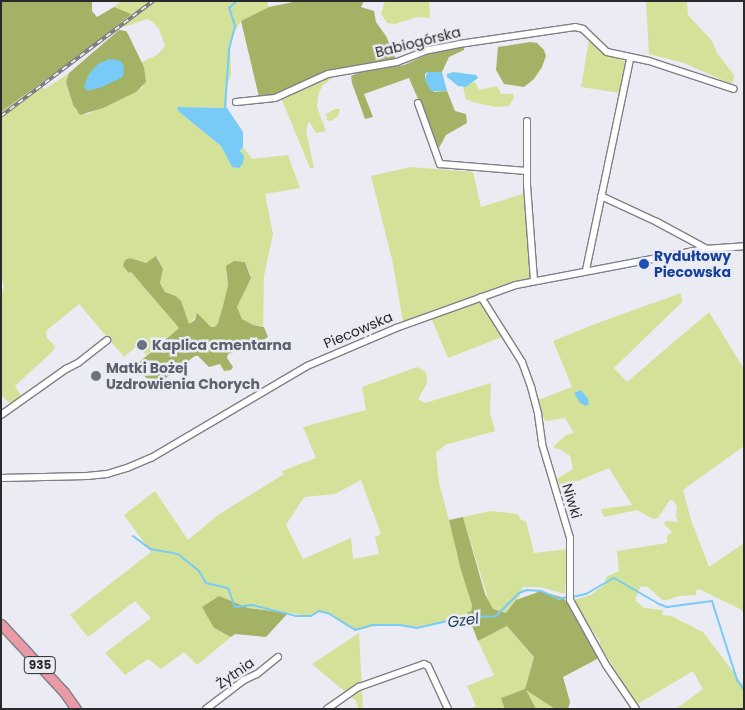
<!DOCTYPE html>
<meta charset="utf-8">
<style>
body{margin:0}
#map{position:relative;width:745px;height:710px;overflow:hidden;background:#ebebf3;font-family:Poppins,sans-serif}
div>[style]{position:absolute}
.green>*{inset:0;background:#d3e298}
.forest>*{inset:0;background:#a4b266}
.water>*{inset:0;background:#79cbf7}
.stream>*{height:2px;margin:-1px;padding:0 1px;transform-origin:1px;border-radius:1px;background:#79cbf7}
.roads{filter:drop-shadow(1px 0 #807f87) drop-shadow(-1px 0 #807f87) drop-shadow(0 1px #807f87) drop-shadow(0 -1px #807f87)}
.minor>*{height:6px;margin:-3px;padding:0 3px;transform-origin:3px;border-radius:3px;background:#fff}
.major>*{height:9px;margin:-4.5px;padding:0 4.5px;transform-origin:4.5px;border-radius:4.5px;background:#ea9aa7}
.rail>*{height:4px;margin-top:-2px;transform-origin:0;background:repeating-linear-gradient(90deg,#ebebf3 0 5.5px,#75757a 0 11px);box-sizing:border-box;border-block:1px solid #75757a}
.dots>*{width:14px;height:14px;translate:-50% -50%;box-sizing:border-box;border:2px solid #ebebf3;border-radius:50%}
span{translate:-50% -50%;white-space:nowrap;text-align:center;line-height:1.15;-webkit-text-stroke:5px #ebebf3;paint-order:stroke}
.shield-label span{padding:1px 4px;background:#ebebf3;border:1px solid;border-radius:4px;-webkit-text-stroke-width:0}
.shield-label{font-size:12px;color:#2a2a2d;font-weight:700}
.street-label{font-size:14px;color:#2a2a2d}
.transit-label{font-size:14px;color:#164399;font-weight:700}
.left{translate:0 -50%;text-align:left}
.worship-label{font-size:14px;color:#5b616d;font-weight:700}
.water-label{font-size:15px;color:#1e4255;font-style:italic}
.frame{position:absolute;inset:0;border:2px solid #2a2a2d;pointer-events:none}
</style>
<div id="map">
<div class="green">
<i style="clip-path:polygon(121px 1px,267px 1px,269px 7px,241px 21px,234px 32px,230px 46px,231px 74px,225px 91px,227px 108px,178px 107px,178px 111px,221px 146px,232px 167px,243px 147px,252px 159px,288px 155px,300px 188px,265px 194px,273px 234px,264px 276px,263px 326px,253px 325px,242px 319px,237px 307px,251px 275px,245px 262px,242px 261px,226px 273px,228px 285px,221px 318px,215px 327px,211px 327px,196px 316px,189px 325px,176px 296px,165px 292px,160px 283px,162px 273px,158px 257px,146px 263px,130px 258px,131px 272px,179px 328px,146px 355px,138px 345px,124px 357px,79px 304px,46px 331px,47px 338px,55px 346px,53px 351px,15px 386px,21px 396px,11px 404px,1px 395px,1px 296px,4px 286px,1px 276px,1px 112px,39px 85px,45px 89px,69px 73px,66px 82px,73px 105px,76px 111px,88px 114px,143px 87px,144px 67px,142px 62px,157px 55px,165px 46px,159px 29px,153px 22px,147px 19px,124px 27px,114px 7px)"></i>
<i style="clip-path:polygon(385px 1px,429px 1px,430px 18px,417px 17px,395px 24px,387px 23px,381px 14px)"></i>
<i style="clip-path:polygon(646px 1px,687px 1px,688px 15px,712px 41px,717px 53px,734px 75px,733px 82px,729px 83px,684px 63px,649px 54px)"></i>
<i style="clip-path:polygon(589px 39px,604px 54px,627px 62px,620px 93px,581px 87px)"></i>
<i style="clip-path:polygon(332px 71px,331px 79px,322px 86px,318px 96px,317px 107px,326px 131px,316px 133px,309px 121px,306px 131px,314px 168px,310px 168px,279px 93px)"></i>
<i style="clip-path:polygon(475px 82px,479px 90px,497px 86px,501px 94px,513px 94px,514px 98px,509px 106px,495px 107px,473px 102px,466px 99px,463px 87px)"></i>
<i style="clip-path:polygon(335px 109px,340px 109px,338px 116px,331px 121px,327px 120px,326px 114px)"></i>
<i style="clip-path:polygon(411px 167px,473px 172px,481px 207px,526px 193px,534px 281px,483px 301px,502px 337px,448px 358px,432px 320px,403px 322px,392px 259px,371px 176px)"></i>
<i style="clip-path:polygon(681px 293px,682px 302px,614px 368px,627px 382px,709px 312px,744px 369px,744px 446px,683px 490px,691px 520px,709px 567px,744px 543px,744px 613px,740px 609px,699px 589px,696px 591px,696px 595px,679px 596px,667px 600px,662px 600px,648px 587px,641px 586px,635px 600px,644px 608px,663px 610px,662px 615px,671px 616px,703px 632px,744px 686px,744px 709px,676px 709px,703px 689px,693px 671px,636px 705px,600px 645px,600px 641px,581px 615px,574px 600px,591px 595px,604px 585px,606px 577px,619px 571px,617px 551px,667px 543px,667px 536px,672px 532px,664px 524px,666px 521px,678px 522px,676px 516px,677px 507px,674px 501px,670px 500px,658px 518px,653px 519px,637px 510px,604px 517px,601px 509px,632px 505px,609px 468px,561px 488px,557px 479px,573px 469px,570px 456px,560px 449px,554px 448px,555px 445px,566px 435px,574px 433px,565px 418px,545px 421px,538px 400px,572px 387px,553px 341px,595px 324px)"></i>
<i style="clip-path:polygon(evenodd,417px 367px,426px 372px,427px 383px,418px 399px,425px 403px,491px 383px,490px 413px,495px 431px,445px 445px,436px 453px,439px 483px,472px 605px,471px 611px,459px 618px,448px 619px,428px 626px,420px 624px,426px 627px,380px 625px,359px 630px,348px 627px,328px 613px,319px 612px,311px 616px,243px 607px,214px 628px,231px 637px,197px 665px,184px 652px,161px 669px,148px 659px,125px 675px,105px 653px,151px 618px,135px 601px,88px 637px,70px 615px,151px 552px,124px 515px,155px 491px,188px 540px,218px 515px,284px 474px,282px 471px,316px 458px,303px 427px,366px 410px,362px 387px,417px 367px,361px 480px,381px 534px,375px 537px,379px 554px,353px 559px,351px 538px,303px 559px,286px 525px,304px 497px,335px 494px,361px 480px)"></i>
<i style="clip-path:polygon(491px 511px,518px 514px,521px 520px,526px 521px,534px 553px,568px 549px,565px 594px,540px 587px,523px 587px,519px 597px,506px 613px,493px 609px,490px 605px,463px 517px)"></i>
<i style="clip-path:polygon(507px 626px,534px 657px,525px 689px,555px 709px,469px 709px,476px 706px,467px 686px,494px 675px,478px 641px)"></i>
<i style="clip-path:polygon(359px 633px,363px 709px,359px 709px,356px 701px,312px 664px)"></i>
</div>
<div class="forest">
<i style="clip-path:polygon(1px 1px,92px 1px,92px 11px,97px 17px,114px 7px,131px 14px,99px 41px,1px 112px)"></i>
<i style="clip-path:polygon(298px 1px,364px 1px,361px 7px,374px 11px,376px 22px,386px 36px,396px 59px,342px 69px,274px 96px,259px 97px,241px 21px,269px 7px)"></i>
<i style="clip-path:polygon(119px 30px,126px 31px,128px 34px,144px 67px,146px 82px,136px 92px,103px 108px,80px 115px,73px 105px,66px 82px,69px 73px)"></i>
<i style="clip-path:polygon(530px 42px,537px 43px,544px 50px,546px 56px,542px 67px,534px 79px,524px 87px,504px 84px,496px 70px,498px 47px)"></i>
<i style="clip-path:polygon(464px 45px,464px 50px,449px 57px,442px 72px,427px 72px,425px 74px,425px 80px,434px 92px,447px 91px,455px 111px,466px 114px,467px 123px,446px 135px,439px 148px,409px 78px,364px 94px,373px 117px,365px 119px,352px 83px,351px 76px,360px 72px,404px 65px,429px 54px)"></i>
<i style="clip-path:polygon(156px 256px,163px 269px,160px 283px,165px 292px,176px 296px,181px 301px,189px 324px,195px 320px,197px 313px,211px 327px,215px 327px,218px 323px,223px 306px,228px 285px,226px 266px,234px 261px,245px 262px,251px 278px,237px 307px,242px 319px,253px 325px,264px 327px,268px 337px,255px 345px,228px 354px,227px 358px,233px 367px,231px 370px,224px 371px,220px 364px,209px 367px,198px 356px,195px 356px,155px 386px,138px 370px,137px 364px,179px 328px,131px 272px,129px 273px,123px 266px,125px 260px,130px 258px,146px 263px)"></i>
<i style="clip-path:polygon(463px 517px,485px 594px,493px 609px,506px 613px,516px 600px,541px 591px,564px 598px,599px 658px,563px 677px,570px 702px,568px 709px,555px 709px,526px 690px,536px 709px,505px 709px,501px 698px,525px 689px,534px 657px,507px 626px,478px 641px,467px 613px,471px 611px,472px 605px,461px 570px,449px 520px)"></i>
<i style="clip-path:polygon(219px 596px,248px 608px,288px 613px,266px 637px,235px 634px,231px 637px,214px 628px,202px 607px)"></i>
</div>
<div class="water">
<i style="clip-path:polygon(109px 59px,121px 61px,124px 67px,123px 77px,102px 87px,87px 91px,84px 86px,89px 74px,98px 64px)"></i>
<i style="clip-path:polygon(427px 72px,442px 72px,447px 91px,431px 91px,425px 80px)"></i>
<i style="clip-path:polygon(453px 72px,476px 75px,478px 78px,466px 87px,458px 86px,447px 77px,447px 74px)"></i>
<i style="clip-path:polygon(177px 107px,227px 108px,243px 132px,243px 147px,240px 151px,244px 156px,243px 163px,239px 168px,232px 167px,221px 146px,178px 111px)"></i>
<i style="clip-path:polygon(581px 390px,588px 399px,589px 404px,586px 406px,580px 403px,574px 393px)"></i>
</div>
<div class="stream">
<i style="left:225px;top:108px;width:59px;rotate:-86.1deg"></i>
<i style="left:229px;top:49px;width:24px;rotate:-75deg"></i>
<i style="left:235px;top:26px;width:19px;rotate:-108deg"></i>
<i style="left:229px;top:8px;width:11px;rotate:-41deg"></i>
<i style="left:133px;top:536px;width:21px;rotate:37deg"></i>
<i style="left:150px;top:549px;width:28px;rotate:10deg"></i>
<i style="left:178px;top:554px;width:27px;rotate:39deg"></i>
<i style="left:199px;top:571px;width:14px;rotate:60deg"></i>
<i style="left:206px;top:583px;width:23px;rotate:13deg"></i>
<i style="left:228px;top:588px;width:20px;rotate:70deg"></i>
<i style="left:235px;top:607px;width:17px;rotate:-7deg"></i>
<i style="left:252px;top:605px;width:45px;rotate:14deg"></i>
<i style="left:296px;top:616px;width:15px"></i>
<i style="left:311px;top:616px;width:9px;rotate:-32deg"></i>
<i style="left:319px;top:611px;width:9px;rotate:13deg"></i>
<i style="left:328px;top:613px;width:32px;rotate:32deg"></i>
<i style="left:355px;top:630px;width:19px;rotate:-16deg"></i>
<i style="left:373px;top:625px;width:27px"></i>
<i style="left:400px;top:625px;width:17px;rotate:10deg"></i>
<i style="left:417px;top:628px;width:32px;rotate:-13deg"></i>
<i style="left:448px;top:621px;width:14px;rotate:8deg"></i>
<i style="left:462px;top:623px;width:12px;rotate:-31deg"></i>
<i style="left:472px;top:617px;width:24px;rotate:-2deg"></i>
<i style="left:496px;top:616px;width:33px;rotate:-45deg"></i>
<i style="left:519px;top:593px;width:9px;rotate:-21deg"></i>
<i style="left:527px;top:590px;width:14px;rotate:4deg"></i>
<i style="left:541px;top:591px;width:20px;rotate:24deg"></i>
<i style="left:559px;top:599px;width:8px;rotate:-14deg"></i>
<i style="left:572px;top:597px;width:14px;rotate:-12deg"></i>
<i style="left:586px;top:594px;width:32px;rotate:-30deg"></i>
<i style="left:614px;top:578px;width:52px;rotate:30deg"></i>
<i style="left:659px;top:604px;width:9px;rotate:21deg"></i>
<i style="left:667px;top:607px;width:45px;rotate:-7.6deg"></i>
<i style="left:712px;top:601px;width:83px;rotate:72.4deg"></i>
<i style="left:737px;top:680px;width:12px;rotate:55deg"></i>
</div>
<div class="roads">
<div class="minor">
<i style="left:236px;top:102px;width:39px;rotate:-6deg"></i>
<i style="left:275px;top:98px;width:58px;rotate:-24.4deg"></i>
<i style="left:328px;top:74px;width:70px;rotate:-9.9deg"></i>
<i style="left:397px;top:62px;width:34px;rotate:-21deg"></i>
<i style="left:429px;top:50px;width:31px;rotate:-11deg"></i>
<i style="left:459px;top:44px;width:117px;rotate:-8.3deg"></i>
<i style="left:575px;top:27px;width:8px;rotate:14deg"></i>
<i style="left:583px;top:29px;width:33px;rotate:44deg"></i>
<i style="left:607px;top:52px;width:43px;rotate:12.1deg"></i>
<i style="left:649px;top:61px;width:89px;rotate:18.2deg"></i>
<i style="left:418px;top:103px;width:65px;rotate:70.2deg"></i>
<i style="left:440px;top:164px;width:87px;rotate:4.6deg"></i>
<i style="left:527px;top:121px;width:64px;rotate:90deg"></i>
<i style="left:527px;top:185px;width:96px;rotate:85.8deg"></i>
<i style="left:601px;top:196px;width:62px;rotate:24.9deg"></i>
<i style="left:657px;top:222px;width:55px;rotate:28.4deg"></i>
<i style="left:586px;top:270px;width:216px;rotate:-78.2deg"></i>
<i style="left:481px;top:297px;width:77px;rotate:57.8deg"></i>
<i style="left:522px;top:362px;width:27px;rotate:70deg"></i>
<i style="left:531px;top:387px;width:28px;rotate:75deg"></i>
<i style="left:538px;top:414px;width:30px;rotate:82deg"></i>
<i style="left:542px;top:444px;width:98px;rotate:73.4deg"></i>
<i style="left:570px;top:538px;width:62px;rotate:90deg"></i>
<i style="left:570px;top:600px;width:74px;rotate:61deg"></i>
<i style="left:606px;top:665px;width:53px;rotate:55.7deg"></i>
<i style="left:1px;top:415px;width:80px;rotate:-35.3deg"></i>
<i style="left:66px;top:369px;width:13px;rotate:-27deg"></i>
<i style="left:78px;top:363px;width:37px;rotate:-38deg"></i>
<i style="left:1px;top:478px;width:86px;rotate:-1.3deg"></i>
<i style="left:87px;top:476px;width:20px;rotate:-6deg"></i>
<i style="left:107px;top:474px;width:21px;rotate:-17deg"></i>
<i style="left:127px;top:468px;width:26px;rotate:-23deg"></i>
<i style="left:151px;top:458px;width:181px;rotate:-30.5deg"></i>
<i style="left:307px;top:366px;width:97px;rotate:-23.1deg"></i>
<i style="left:396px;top:328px;width:127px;rotate:-19.7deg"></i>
<i style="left:516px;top:285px;width:192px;rotate:-10.8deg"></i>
<i style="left:705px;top:249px;width:39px;rotate:-4deg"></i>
<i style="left:206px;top:709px;width:48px;rotate:-37.3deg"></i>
<i style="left:244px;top:680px;width:14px;rotate:-25deg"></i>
<i style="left:257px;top:674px;width:27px;rotate:-39deg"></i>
<i style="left:327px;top:709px;width:39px;rotate:-35deg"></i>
<i style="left:359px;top:687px;width:69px;rotate:-19.5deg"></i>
<i style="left:424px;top:664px;width:4px;rotate:27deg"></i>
<i style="left:428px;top:666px;width:47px;rotate:65.1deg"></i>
</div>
<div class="major">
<i style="left:1px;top:624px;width:93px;rotate:47.2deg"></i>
<i style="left:64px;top:692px;width:21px;rotate:55deg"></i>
</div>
</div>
<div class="rail">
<i style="left:1px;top:116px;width:191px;rotate:-37.1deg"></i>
</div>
<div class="dots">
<i style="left:644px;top:264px;background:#1a4fb4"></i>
<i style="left:142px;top:345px;background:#6b7280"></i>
<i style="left:96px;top:376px;background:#6b7280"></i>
</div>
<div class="shield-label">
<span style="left:40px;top:665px">935</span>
</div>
<div class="street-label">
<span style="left:418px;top:42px;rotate:-14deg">Babiogórska</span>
<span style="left:358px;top:330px;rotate:-23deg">Piecowska</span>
<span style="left:572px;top:501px;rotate:74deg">Niwki</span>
<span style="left:235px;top:673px;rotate:-35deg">Żytnia</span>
</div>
<div class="transit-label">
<span class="left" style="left:654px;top:264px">Rydułtowy<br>Piecowska</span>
</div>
<div class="worship-label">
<span class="left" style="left:152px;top:345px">Kaplica cmentarna</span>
<span class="left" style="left:106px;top:376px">Matki Bożej<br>Uzdrowienia Chorych</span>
</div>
<div class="water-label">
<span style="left:463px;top:620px;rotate:-8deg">Gzel</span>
</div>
<div class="frame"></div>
</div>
